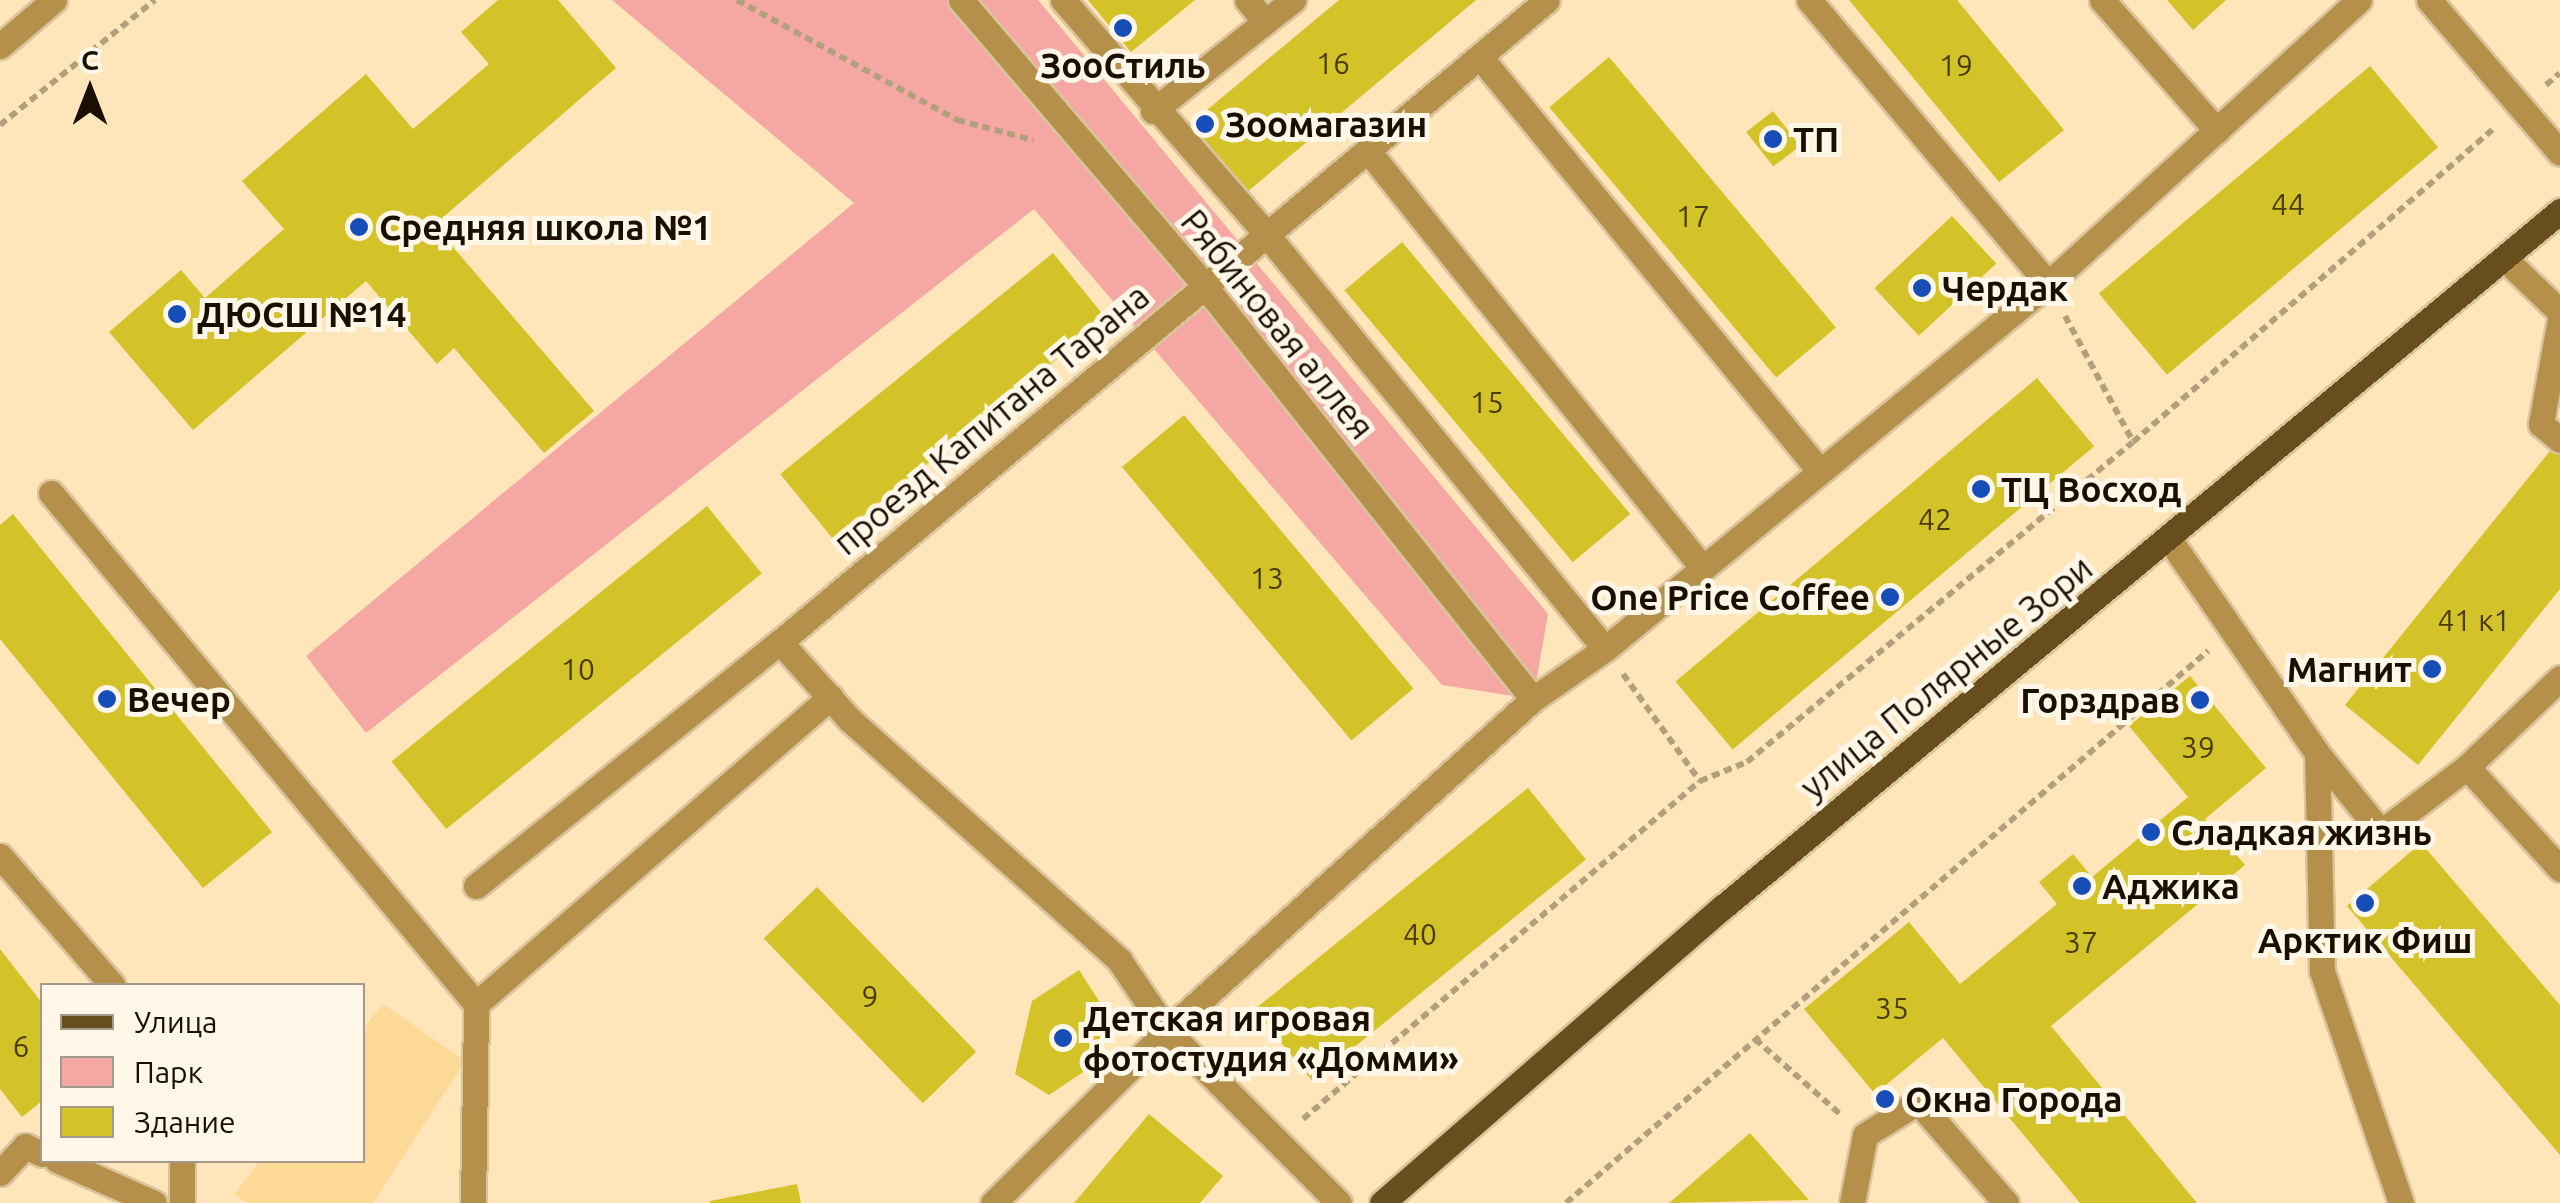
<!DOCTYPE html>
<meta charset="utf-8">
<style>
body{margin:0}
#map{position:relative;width:2560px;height:1203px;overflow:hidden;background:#ffe6ba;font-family:Ubuntu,sans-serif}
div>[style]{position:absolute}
.built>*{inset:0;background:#fdd998}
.green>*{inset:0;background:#f5a7a4}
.building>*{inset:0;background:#d4c229;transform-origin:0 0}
.path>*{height:6px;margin-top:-3px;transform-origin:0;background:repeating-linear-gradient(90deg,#b49f7d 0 8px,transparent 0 13px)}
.roads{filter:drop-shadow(2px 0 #dac49c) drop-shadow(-2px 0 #dac49c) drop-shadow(0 2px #dac49c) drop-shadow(0 -2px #dac49c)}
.minor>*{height:25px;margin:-12.5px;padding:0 12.5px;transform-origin:12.5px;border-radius:12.5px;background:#b4904b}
.major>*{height:25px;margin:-12.5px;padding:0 12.5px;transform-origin:12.5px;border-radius:12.5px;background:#674e1c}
.dots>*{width:28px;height:28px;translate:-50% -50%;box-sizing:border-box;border:5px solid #fef6e7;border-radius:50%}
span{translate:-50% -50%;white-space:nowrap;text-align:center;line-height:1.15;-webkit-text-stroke:10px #fef6e7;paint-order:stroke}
.number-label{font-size:30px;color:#483c0a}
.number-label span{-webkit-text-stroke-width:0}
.poi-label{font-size:35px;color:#1a0f00;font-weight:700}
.left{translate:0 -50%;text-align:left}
.right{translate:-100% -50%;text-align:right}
.street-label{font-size:35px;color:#1a0f00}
.legend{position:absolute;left:40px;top:983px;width:325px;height:180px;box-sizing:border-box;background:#fef6e7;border:2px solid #a39a8b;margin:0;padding:12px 18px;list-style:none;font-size:30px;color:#1a0f00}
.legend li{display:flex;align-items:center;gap:20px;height:50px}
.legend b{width:50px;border:2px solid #a39a8b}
.north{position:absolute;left:40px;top:40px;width:100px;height:100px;-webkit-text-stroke:8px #fef6e7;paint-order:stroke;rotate:0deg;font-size:28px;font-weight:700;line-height:40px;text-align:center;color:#1a0f00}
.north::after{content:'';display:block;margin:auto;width:35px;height:45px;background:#1a0f00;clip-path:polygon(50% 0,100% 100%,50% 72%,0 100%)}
</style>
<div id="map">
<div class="built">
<i style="clip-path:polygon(383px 1004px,465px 1061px,373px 1203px,247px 1203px,234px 1194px,260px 1161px,362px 1160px,363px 1029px)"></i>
</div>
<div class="green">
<i style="clip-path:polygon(612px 0,1038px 0,1548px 614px,1533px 699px,1442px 685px,1034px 209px,366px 733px,306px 656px,854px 203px)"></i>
</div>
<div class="building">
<i style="clip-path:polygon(498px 0,558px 0,616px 68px,434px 225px,594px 411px,544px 453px,454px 348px,437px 364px,366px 281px,193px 430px,109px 332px,181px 270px,205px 298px,284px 229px,242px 181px,366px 74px,413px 129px,489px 64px,461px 32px)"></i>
<i style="clip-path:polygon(1088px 0,1195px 0,1131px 52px)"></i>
<i style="clip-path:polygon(1339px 0,1476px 0,1246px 193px,1189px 125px)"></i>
<i style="clip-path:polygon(1849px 0,1957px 0,2064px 130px,1999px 182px)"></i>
<i style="clip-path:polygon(2167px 0,2226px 0,2193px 30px)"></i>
<i style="left:1609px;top:57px;width:353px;height:78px;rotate:50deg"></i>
<i style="left:2370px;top:66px;width:106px;height:354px;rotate:50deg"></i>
<i style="left:1773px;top:111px;width:44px;height:34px;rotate:52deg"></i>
<i style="left:1952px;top:216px;width:65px;height:106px;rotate:47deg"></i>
<i style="left:1402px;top:242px;width:355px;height:75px;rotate:50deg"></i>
<i style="left:1053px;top:253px;width:85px;height:351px;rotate:51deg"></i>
<i style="left:2037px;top:378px;width:89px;height:472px;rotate:50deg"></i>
<i style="left:1184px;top:415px;width:357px;height:81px;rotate:50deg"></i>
<i style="clip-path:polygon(2554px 446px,2560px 451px,2560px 589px,2418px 765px,2345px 705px)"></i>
<i style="left:707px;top:506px;width:87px;height:406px;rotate:51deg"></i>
<i style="clip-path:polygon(13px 514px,272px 832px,203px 888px,0 639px,0 525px)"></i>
<i style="clip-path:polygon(2190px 676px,2266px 768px,2205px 819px,2245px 865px,2051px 1026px,2197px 1203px,2080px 1203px,1943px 1038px,1875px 1094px,1804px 1009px,1909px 922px,1960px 984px,2057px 904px,2039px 882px,2073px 854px,2092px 877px,2188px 797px,2129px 726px)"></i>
<i style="left:1528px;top:788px;width:92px;height:352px;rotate:51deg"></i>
<i style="clip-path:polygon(2421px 843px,2560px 1005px,2560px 1155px,2347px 906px)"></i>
<i style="left:817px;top:887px;width:229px;height:74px;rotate:46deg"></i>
<i style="clip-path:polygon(0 949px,42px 1003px,42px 1101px,22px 1117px,0 1089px)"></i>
<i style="clip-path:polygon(1079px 970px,1108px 1015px,1098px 1062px,1049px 1095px,1015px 1074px,1032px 1001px)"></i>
<i style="clip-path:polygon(1149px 1114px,1223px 1176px,1200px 1203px,1074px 1203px)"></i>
<i style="clip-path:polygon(1750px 1133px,1809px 1200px,1669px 1203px)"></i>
<i style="clip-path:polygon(797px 1184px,801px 1203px,710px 1203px,710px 1201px)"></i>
</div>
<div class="path">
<i style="left:737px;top:0;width:251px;rotate:28.6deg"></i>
<i style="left:957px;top:120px;width:79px;rotate:14.7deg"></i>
<i style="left:2546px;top:85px;width:18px;rotate:-41deg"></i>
<i style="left:0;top:125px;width:199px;rotate:-38.9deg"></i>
<i style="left:2065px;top:316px;width:143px;rotate:61.6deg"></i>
<i style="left:1623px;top:674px;width:132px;rotate:54.3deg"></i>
<i style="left:1755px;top:1039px;width:113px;rotate:41.4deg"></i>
<i style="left:1303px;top:1119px;width:521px;rotate:-40.41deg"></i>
<i style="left:1700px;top:781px;width:51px;rotate:-22deg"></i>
<i style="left:1747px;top:762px;width:501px;rotate:-39.66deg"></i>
<i style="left:2133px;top:442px;width:478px;rotate:-41deg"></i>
<i style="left:1566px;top:1203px;width:847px;rotate:-40.69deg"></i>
</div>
<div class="roads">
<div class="minor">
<i style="left:961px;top:0;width:375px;rotate:49.5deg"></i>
<i style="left:1204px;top:285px;width:529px;rotate:51.53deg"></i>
<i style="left:1063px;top:0;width:311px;rotate:49deg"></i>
<i style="left:1267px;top:235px;width:534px;rotate:50.77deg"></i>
<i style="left:1605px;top:649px;width:88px;rotate:145.2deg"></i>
<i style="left:1533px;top:699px;width:494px;rotate:137.8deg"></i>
<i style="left:1167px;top:1031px;width:243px;rotate:45deg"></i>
<i style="left:1809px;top:0;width:371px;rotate:49.9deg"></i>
<i style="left:2102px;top:0;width:174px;rotate:48.7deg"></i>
<i style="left:2429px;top:0;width:201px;rotate:49.4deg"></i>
<i style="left:1265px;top:22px;width:36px;rotate:-38deg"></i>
<i style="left:0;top:46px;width:71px;rotate:-40.4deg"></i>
<i style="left:1480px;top:57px;width:533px;rotate:50.63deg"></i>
<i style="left:1153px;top:111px;width:143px;rotate:-38.5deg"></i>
<i style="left:1265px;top:22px;width:28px;rotate:-129deg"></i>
<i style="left:1369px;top:152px;width:531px;rotate:51.27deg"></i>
<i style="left:2505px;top:259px;width:76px;rotate:43.9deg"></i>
<i style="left:2560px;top:319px;width:107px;rotate:100.3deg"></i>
<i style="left:2541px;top:424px;width:25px;rotate:40deg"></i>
<i style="left:51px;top:493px;width:665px;rotate:50.25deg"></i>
<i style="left:2169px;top:539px;width:260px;rotate:55.3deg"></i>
<i style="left:2317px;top:753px;width:218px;rotate:88.7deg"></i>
<i style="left:2322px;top:971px;width:245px;rotate:71.2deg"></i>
<i style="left:780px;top:642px;width:105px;rotate:48.1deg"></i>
<i style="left:850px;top:720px;width:361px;rotate:41.7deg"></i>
<i style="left:1119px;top:960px;width:86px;rotate:55.9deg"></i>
<i style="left:1167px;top:1031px;width:245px;rotate:135.3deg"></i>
<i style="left:1605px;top:649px;width:574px;rotate:-39.49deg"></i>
<i style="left:2048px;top:284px;width:421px;rotate:-42.4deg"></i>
<i style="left:2317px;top:753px;width:102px;rotate:51deg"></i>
<i style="left:2381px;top:832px;width:108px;rotate:-37.1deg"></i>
<i style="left:2467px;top:767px;width:129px;rotate:-43.7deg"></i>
<i style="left:2467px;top:767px;width:138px;rotate:47.6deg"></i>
<i style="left:0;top:856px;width:172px;rotate:49deg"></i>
<i style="left:476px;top:886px;width:390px;rotate:-38.8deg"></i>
<i style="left:780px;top:642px;width:1000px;rotate:-39.93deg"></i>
<i style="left:57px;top:1160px;width:106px;rotate:23.9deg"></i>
<i style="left:182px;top:1160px;width:43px;rotate:90deg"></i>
<i style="left:0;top:1173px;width:37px;rotate:-47deg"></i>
<i style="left:25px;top:1146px;width:19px;rotate:25deg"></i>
<i style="left:473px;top:1203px;width:199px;rotate:-89.1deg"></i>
<i style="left:476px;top:1004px;width:469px;rotate:-40.9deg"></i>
<i style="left:1852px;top:1203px;width:69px;rotate:-79.2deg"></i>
<i style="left:1865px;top:1135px;width:62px;rotate:-31.9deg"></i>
<i style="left:1918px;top:1102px;width:134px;rotate:48.9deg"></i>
</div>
<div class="major">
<i style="left:1382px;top:1203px;width:452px;rotate:-41deg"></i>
<i style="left:1723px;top:907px;width:1089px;rotate:-39.74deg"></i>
</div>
</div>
<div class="dots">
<i style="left:1123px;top:28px;background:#174db9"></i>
<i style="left:1205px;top:124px;background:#174db9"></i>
<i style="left:1773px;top:139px;background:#174db9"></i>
<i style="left:359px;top:227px;background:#174db9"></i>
<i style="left:1922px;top:288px;background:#174db9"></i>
<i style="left:177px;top:314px;background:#174db9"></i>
<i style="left:1981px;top:489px;background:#174db9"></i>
<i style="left:1890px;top:597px;background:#174db9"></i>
<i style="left:2432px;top:669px;background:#174db9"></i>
<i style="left:107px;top:699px;background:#174db9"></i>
<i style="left:2200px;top:700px;background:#174db9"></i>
<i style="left:2151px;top:832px;background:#174db9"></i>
<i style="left:2082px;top:886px;background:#174db9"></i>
<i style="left:2365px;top:903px;background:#174db9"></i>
<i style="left:1063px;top:1038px;background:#174db9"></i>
<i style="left:1885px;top:1099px;background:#174db9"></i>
</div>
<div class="number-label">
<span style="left:1333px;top:63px">16</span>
<span style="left:1956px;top:65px">19</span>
<span style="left:2288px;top:204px">44</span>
<span style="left:1693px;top:216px">17</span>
<span style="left:1487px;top:402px">15</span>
<span style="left:1935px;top:519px">42</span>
<span style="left:1267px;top:578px">13</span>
<span style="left:2474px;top:620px">41 к1</span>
<span style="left:578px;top:669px">10</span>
<span style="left:2198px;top:747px">39</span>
<span style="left:1420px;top:934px">40</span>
<span style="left:2081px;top:942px">37</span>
<span style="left:870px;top:996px">9</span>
<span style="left:1892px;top:1008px">35</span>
<span style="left:21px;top:1046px">6</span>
</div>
<div class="poi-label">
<span style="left:1123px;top:65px">ЗооСтиль</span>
<span class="left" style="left:1225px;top:124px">Зоомагазин</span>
<span class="left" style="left:1793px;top:139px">ТП</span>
<span class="left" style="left:379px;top:227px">Средняя школа №1</span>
<span class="left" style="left:1942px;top:288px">Чердак</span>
<span class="left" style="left:197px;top:314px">ДЮСШ №14</span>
<span class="left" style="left:2001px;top:489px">ТЦ Восход</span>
<span class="right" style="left:1870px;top:597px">One Price Coffee</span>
<span class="right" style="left:2412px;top:669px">Магнит</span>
<span class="left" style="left:127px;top:699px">Вечер</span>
<span class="right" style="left:2180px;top:700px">Горздрав</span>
<span class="left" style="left:2171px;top:832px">Сладкая жизнь</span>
<span class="left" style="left:2102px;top:886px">Аджика</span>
<span style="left:2365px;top:940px">Арктик Фиш</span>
<span class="left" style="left:1083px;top:1038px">Детская игровая<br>фотостудия «Домми»</span>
<span class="left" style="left:1905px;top:1099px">Окна Города</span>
</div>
<div class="street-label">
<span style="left:1278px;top:324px;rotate:51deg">Рябиновая аллея</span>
<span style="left:991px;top:419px;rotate:-40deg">проезд Капитана Тарана</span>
<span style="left:1946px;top:677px;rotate:-39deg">улица Полярные Зори</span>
</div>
<ul class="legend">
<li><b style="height:12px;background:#674e1c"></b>Улица</li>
<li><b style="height:28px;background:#f5a7a4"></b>Парк</li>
<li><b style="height:28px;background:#d4c229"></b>Здание</li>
</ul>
<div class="north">С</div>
</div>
